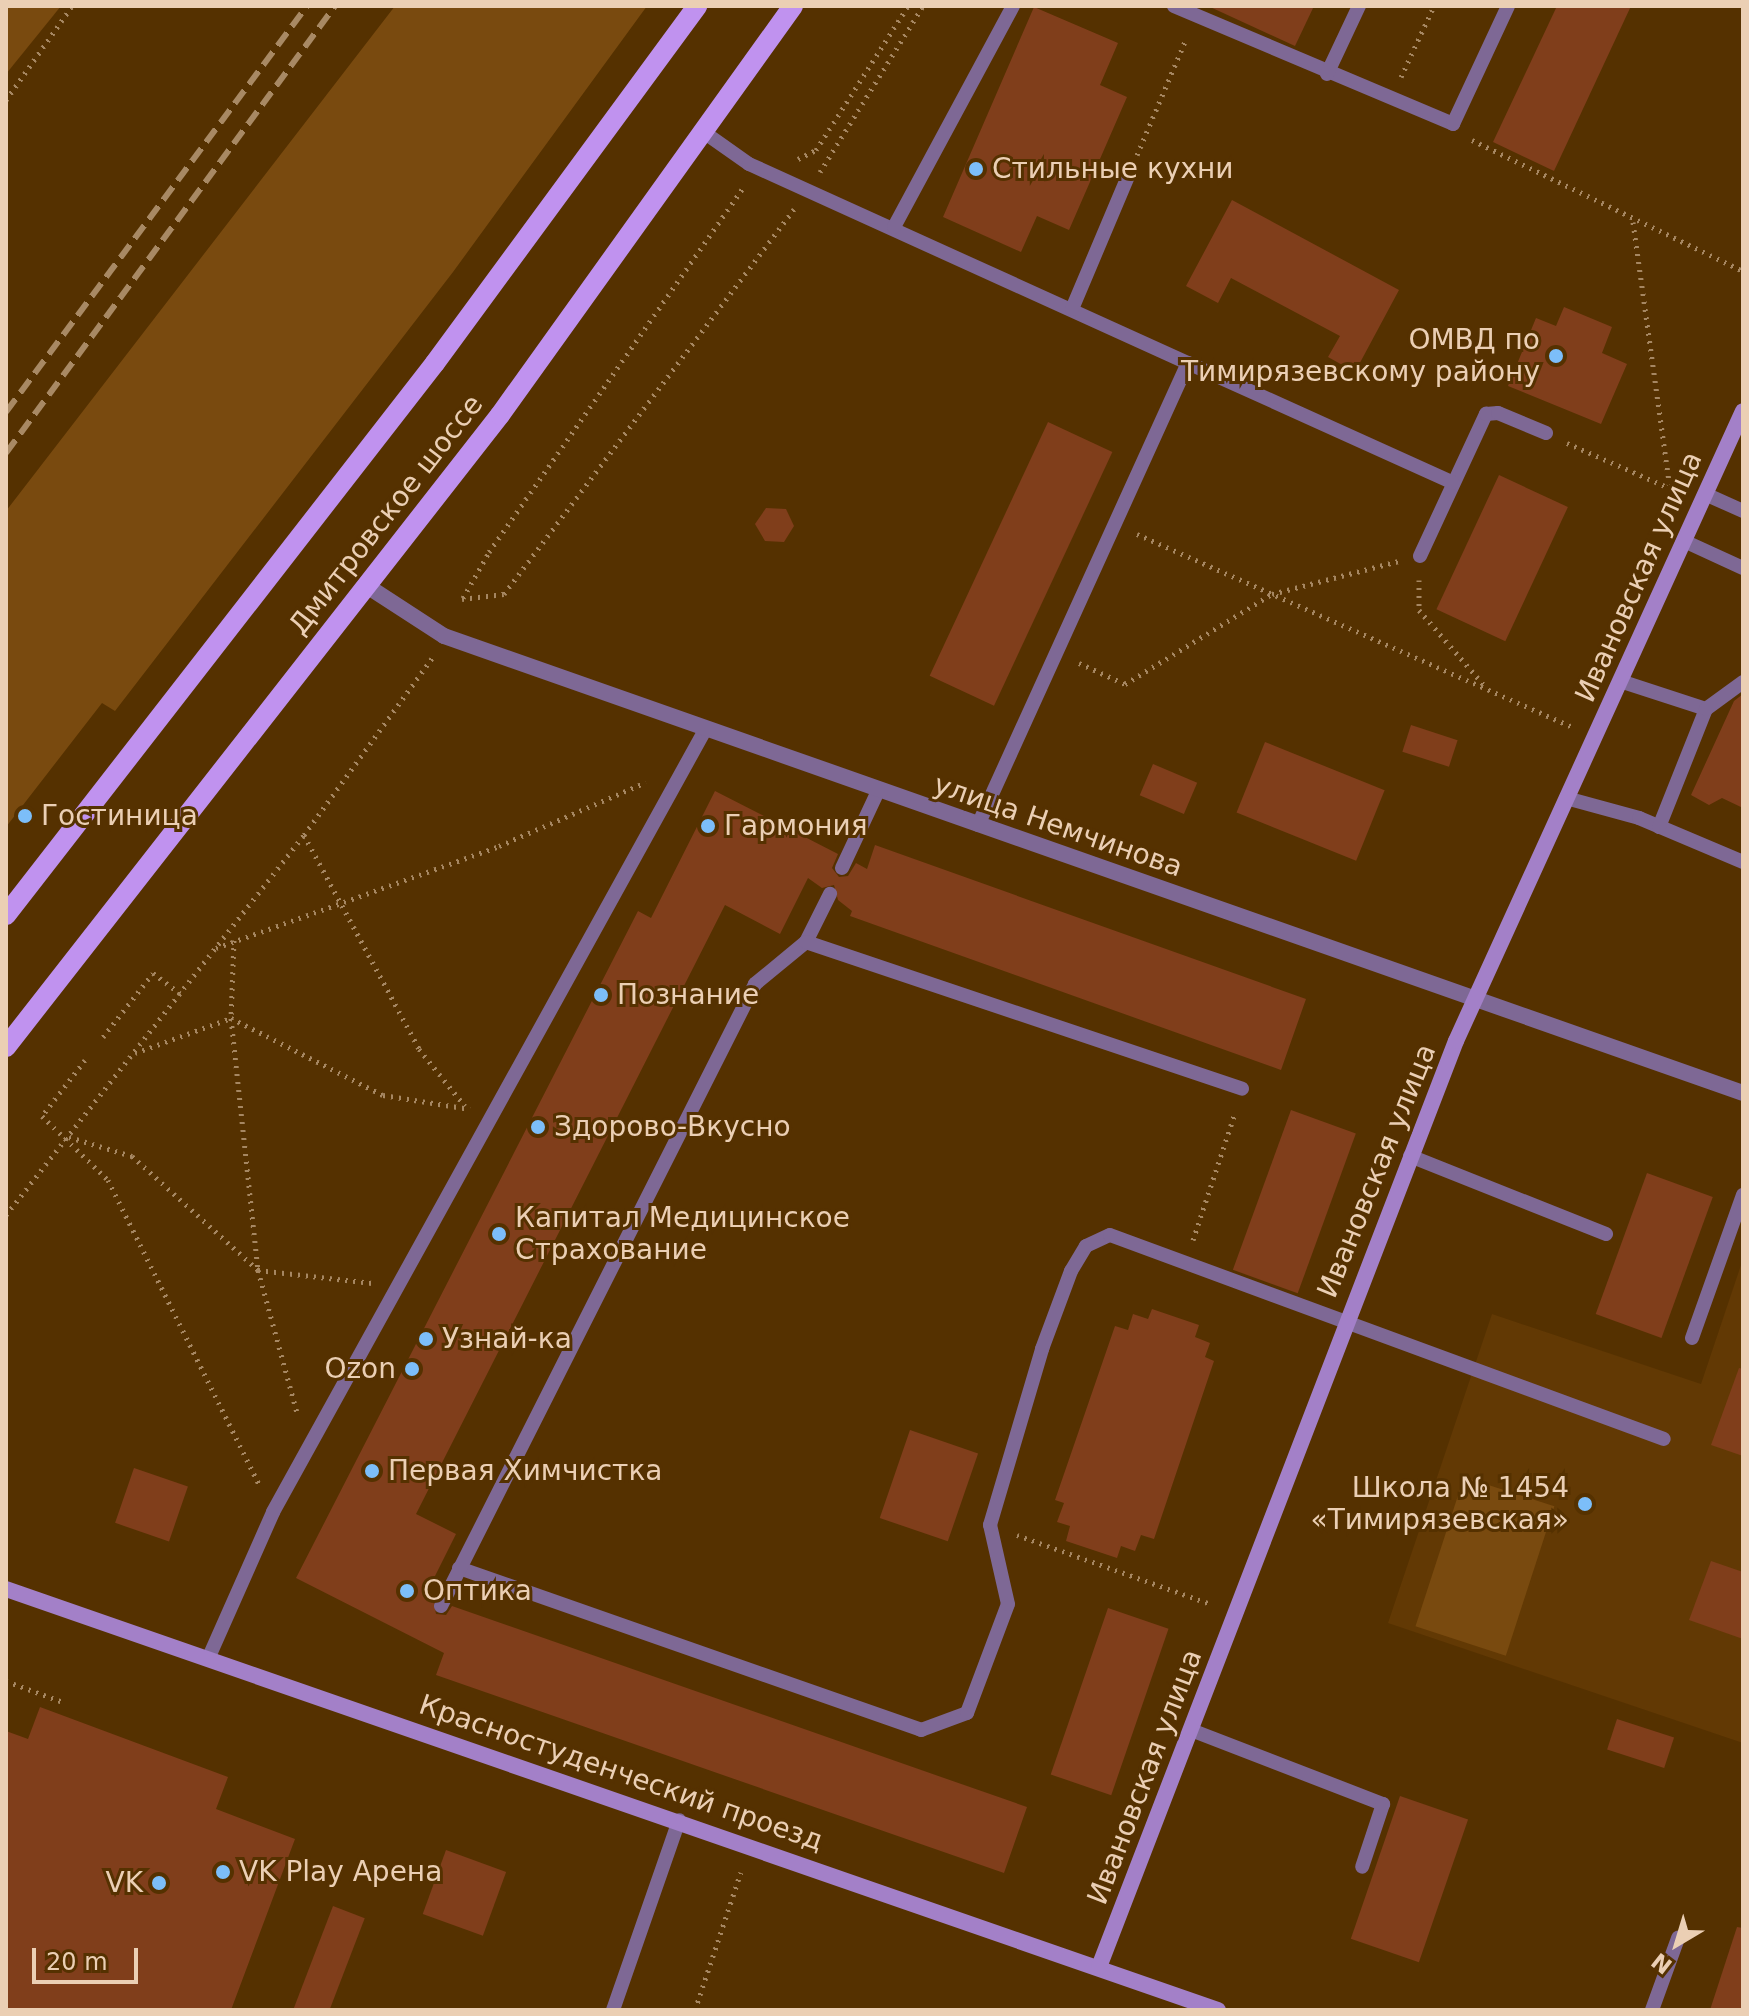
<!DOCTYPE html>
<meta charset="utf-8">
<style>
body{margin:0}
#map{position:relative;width:1749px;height:2016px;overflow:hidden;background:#553100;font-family:"DejaVu Sans",sans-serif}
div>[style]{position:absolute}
.built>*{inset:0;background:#623904}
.green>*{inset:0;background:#794a0f;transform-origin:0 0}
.building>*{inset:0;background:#803e1b;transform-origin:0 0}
.path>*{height:5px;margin-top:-2.5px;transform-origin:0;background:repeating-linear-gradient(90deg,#a68762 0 2px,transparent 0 8px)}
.lane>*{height:14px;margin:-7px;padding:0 7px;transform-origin:7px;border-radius:7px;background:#7e6895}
.street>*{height:16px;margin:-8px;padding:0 8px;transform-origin:8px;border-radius:8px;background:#7e6895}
.secondary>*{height:16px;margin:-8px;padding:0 8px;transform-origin:8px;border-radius:8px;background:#a380c8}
.primary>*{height:20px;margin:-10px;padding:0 10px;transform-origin:10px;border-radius:10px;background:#c092ef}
.rail>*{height:6px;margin-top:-3px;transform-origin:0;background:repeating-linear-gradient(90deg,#a88964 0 16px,transparent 0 24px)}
.dots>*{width:22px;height:22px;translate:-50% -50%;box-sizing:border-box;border:4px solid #553100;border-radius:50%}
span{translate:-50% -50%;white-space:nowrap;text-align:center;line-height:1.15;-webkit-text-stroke:6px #553100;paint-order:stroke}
.poi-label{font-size:28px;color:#ebcfb4}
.left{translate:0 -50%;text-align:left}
.right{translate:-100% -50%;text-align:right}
.street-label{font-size:28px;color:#ebcfb4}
.frame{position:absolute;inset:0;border:8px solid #ebcfb4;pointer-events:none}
.north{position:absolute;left:1637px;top:1904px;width:80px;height:80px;-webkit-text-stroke:6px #553100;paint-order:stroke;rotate:218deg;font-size:22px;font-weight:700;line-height:32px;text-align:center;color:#ebcfb4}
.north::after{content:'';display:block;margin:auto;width:28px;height:36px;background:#ebcfb4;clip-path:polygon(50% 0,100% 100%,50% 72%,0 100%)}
.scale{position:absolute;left:32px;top:1948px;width:106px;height:36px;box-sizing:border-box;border:4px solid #ebcfb4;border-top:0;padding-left:10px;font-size:24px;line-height:28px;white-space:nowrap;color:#ebcfb4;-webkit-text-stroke:6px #553100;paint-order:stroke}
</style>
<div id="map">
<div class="built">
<i style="clip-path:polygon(1743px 1259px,1743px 1743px,1388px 1623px,1492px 1314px,1701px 1384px)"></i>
</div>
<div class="green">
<i style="clip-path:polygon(6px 6px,61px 6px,6px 74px)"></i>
<i style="clip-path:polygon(395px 6px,647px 6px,453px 272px,115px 711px,102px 703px,6px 827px,6px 511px)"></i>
<i style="left:1464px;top:1477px;width:95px;height:157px;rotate:18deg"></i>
</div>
<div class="building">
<i style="clip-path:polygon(1208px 6px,1314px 6px,1295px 46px)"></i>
<i style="clip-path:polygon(1557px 6px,1631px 6px,1554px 171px,1493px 142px)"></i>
<i style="clip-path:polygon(1034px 7px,1118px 43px,1100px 85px,1127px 97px,1069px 230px,1037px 216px,1021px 252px,943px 217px)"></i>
<i style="clip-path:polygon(1232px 200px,1399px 290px,1355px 372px,1328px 357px,1340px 336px,1231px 278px,1218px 303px,1186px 286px)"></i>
<i style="clip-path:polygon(1564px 307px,1612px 327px,1602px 353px,1627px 364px,1601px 424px,1508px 386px,1536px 318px,1556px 326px)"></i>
<i style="left:1048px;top:422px;width:71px;height:280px;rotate:25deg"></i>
<i style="left:1499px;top:475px;width:76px;height:148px;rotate:25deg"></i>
<i style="clip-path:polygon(766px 508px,786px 509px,794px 526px,784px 542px,765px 541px,755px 524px)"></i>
<i style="clip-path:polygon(1743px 694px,1743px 808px,1722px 798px,1709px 805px,1691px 795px,1734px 701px)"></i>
<i style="left:1411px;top:725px;width:49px;height:28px;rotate:18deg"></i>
<i style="left:1265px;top:742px;width:129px;height:76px;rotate:22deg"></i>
<i style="left:1153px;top:764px;width:48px;height:34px;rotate:23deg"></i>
<i style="clip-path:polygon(715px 791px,838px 854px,832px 868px,839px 877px,848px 876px,856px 863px,867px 869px,875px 845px,1306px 999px,1281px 1070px,850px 916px,852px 911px,838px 900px,834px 885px,822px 888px,808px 878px,780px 934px,725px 905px,416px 1514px,456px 1534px,425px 1596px,433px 1599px,436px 1614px,446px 1615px,452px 1606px,1027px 1807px,1004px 1873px,436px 1675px,444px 1653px,296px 1578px,638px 911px,651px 918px)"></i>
<i style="left:1291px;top:1110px;width:69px;height:170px;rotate:20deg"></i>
<i style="left:1647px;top:1173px;width:70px;height:150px;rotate:20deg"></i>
<i style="clip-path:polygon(1152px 1309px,1199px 1325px,1195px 1337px,1210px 1343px,1205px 1357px,1214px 1361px,1154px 1539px,1141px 1535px,1135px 1551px,1121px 1546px,1117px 1558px,1066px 1541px,1070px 1526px,1057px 1522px,1064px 1503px,1055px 1500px,1115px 1326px,1128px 1330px,1133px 1314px,1148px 1319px)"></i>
<i style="clip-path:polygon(1739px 1368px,1743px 1369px,1743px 1456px,1711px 1445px)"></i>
<i style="left:910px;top:1430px;width:72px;height:93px;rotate:19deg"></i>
<i style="left:134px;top:1468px;width:57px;height:58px;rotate:19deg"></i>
<i style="clip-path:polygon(1711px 1561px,1743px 1572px,1743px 1639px,1689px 1620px)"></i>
<i style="left:1108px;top:1608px;width:64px;height:176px;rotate:19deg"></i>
<i style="clip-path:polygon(40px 1707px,228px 1777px,216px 1809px,295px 1839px,231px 2010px,6px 2010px,6px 1731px,28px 1739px)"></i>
<i style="left:1617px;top:1719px;width:60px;height:32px;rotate:18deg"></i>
<i style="left:1400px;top:1796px;width:72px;height:151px;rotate:19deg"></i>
<i style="left:446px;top:1850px;width:64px;height:68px;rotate:20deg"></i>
<i style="left:333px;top:1906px;width:34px;height:111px;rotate:21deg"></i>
<i style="clip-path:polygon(1737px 1927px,1743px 1928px,1743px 2010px,1710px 2010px)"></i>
</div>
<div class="path">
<i style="left:1401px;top:77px;width:78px;rotate:-65.1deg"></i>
<i style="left:6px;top:100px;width:115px;rotate:-54.9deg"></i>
<i style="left:1472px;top:140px;width:301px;rotate:25.8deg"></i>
<i style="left:1137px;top:155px;width:126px;rotate:-67.1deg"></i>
<i style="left:798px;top:159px;width:20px;rotate:-27deg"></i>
<i style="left:816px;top:150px;width:171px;rotate:-57.4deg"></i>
<i style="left:820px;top:172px;width:195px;rotate:-58.2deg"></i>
<i style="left:1633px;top:222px;width:270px;rotate:82.1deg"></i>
<i style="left:1567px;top:443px;width:115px;rotate:23.7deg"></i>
<i style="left:1137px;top:534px;width:478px;rotate:23.9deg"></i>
<i style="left:1419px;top:580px;width:30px;rotate:90deg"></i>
<i style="left:1419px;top:610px;width:98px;rotate:49.1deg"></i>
<i style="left:463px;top:598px;width:53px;rotate:-60.5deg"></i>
<i style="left:489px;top:552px;width:445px;rotate:-55.1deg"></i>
<i style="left:462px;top:599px;width:42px;rotate:-6.8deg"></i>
<i style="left:504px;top:594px;width:482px;rotate:-53deg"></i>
<i style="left:1079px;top:663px;width:51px;rotate:24.5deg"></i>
<i style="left:1125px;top:684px;width:172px;rotate:-31.5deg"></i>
<i style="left:1272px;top:594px;width:131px;rotate:-14.6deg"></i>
<i style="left:304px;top:835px;width:243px;rotate:61.7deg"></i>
<i style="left:419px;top:1049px;width:73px;rotate:51.1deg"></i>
<i style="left:234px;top:940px;width:78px;rotate:92.2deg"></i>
<i style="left:231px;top:1018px;width:253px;rotate:83.9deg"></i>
<i style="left:258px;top:1270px;width:151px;rotate:74.7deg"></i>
<i style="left:216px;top:948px;width:301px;rotate:-19.8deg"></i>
<i style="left:499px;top:846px;width:160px;rotate:-23.5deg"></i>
<i style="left:103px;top:1037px;width:81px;rotate:-52deg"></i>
<i style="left:153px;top:973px;width:34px;rotate:37deg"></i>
<i style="left:135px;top:1053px;width:102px;rotate:-20deg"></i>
<i style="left:231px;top:1018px;width:170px;rotate:26.9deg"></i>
<i style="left:383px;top:1095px;width:88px;rotate:9.1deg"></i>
<i style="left:85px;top:1060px;width:71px;rotate:127.5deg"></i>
<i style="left:42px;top:1116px;width:92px;rotate:44.1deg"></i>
<i style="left:108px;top:1180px;width:342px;rotate:63.6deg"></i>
<i style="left:69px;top:1137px;width:66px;rotate:16.8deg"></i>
<i style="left:132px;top:1156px;width:170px;rotate:42.1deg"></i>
<i style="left:258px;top:1270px;width:115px;rotate:6.5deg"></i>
<i style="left:6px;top:1215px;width:483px;rotate:-51.9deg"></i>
<i style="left:304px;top:835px;width:220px;rotate:-54.1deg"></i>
<i style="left:1193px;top:1240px;width:134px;rotate:-71.7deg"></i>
<i style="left:1017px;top:1535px;width:206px;rotate:19.6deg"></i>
<i style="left:6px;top:1681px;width:61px;rotate:20.2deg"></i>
<i style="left:695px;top:2010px;width:145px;rotate:-71.6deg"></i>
</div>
<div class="lane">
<i style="left:1174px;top:6px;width:303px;rotate:22.9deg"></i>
<i style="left:1453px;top:124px;width:130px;rotate:-65deg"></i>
<i style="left:1327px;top:74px;width:75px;rotate:-64.8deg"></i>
<i style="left:705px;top:133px;width:54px;rotate:35.2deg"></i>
<i style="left:749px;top:164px;width:482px;rotate:24.4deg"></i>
<i style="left:894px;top:227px;width:251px;rotate:-61.7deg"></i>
<i style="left:1072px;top:309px;width:147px;rotate:-67.1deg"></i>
<i style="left:1705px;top:494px;width:42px;rotate:24.1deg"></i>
<i style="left:1684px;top:541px;width:65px;rotate:24.6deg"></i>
<i style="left:1420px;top:556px;width:157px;rotate:-65.1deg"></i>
<i style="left:1486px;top:414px;width:12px;rotate:-5deg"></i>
<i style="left:1498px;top:413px;width:52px;rotate:22.6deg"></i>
<i style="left:1620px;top:681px;width:90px;rotate:18deg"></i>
<i style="left:1566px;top:798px;width:76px;rotate:15.3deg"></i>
<i style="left:1639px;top:818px;width:113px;rotate:22.9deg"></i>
<i style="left:978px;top:825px;width:507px;rotate:-65.56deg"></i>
<i style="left:1188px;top:363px;width:290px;rotate:24.3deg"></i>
<i style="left:1659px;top:827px;width:127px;rotate:-68.3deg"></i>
<i style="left:1706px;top:709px;width:46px;rotate:-36.1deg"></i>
<i style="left:842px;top:868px;width:85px;rotate:-64.9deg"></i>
<i style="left:806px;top:942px;width:54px;rotate:-63.4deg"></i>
<i style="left:1410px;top:1156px;width:211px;rotate:21.7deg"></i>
<i style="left:1692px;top:1338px;width:152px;rotate:-70.4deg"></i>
<i style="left:459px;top:1568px;width:490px;rotate:19.3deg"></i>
<i style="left:921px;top:1730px;width:49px;rotate:-20.3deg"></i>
<i style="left:967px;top:1713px;width:116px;rotate:-69.4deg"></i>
<i style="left:1008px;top:1604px;width:81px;rotate:-102.8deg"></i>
<i style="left:990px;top:1525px;width:184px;rotate:-73.5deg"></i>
<i style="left:1042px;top:1349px;width:83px;rotate:-69.6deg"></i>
<i style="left:1071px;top:1271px;width:29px;rotate:-59deg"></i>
<i style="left:1086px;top:1246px;width:26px;rotate:-25deg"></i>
<i style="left:1110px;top:1235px;width:590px;rotate:20.22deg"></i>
<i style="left:441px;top:1606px;width:697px;rotate:-63.21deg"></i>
<i style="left:755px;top:984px;width:66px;rotate:-39.5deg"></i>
<i style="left:806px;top:942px;width:460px;rotate:18.6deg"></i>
<i style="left:208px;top:1659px;width:161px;rotate:-66.1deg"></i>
<i style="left:273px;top:1512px;width:893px;rotate:-61.08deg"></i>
<i style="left:1191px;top:1730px;width:206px;rotate:21.1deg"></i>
<i style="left:1383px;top:1804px;width:66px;rotate:108.4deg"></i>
<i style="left:613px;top:2010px;width:201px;rotate:-70.8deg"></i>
<i style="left:1652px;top:2010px;width:77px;rotate:-70.1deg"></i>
</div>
<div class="street">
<i style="left:367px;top:586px;width:92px;rotate:33deg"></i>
<i style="left:444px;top:636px;width:1377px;rotate:19.38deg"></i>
</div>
<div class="secondary">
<i style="left:6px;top:1589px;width:1283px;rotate:19.16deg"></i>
<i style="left:1099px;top:1967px;width:992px;rotate:-68.92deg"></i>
<i style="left:1456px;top:1041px;width:692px;rotate:-65.51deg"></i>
</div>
<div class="primary">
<i style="left:6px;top:915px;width:699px;rotate:-52.15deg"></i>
<i style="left:435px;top:363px;width:443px;rotate:-53.7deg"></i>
<i style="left:6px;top:1047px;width:802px;rotate:-51.99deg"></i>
<i style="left:500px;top:415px;width:503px;rotate:-54.38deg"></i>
</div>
<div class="rail">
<i style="left:6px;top:412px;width:505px;rotate:-53.45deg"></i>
<i style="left:6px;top:453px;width:555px;rotate:-53.65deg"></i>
</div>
<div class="dots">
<i style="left:976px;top:169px;background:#7cbef9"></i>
<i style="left:1556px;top:356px;background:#7cbef9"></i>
<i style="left:25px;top:816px;background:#7cbef9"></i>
<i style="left:708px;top:826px;background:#7cbef9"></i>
<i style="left:601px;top:995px;background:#7cbef9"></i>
<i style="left:538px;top:1127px;background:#7cbef9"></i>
<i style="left:499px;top:1234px;background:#7cbef9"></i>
<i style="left:426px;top:1339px;background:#7cbef9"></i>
<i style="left:412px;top:1369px;background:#7cbef9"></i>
<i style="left:372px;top:1471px;background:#7cbef9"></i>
<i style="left:1585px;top:1504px;background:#7cbef9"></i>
<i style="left:407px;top:1591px;background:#7cbef9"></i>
<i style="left:223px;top:1872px;background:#7cbef9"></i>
<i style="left:159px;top:1883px;background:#7cbef9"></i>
</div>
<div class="poi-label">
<span class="left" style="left:992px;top:169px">Стильные кухни</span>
<span class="right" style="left:1540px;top:356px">ОМВД по<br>Тимирязевскому району</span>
<span class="left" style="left:41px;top:816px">Гостиница</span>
<span class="left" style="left:724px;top:826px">Гармония</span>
<span class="left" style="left:617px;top:995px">Познание</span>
<span class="left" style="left:554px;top:1127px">Здорово-Вкусно</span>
<span class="left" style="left:515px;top:1234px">Капитал Медицинское<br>Страхование</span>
<span class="left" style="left:442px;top:1339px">Узнай-ка</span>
<span class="right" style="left:396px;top:1369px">Ozon</span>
<span class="left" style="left:388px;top:1471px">Первая Химчистка</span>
<span class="right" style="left:1569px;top:1504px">Школа № 1454<br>«Тимирязевская»</span>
<span class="left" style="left:423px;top:1591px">Оптика</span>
<span class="left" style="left:239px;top:1872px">VK Play Арена</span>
<span class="right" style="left:143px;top:1883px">VK</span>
</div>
<div class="street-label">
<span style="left:386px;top:515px;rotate:-52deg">Дмитровское шоссе</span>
<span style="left:1639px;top:577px;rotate:-66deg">Ивановская улица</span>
<span style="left:1058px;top:826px;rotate:19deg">улица Немчинова</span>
<span style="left:1377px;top:1171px;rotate:-68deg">Ивановская улица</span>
<span style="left:621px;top:1773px;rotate:19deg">Красностуденческий проезд</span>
<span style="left:1145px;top:1777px;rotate:-69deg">Ивановская улица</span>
</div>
<div class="frame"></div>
<div class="north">N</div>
<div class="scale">20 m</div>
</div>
